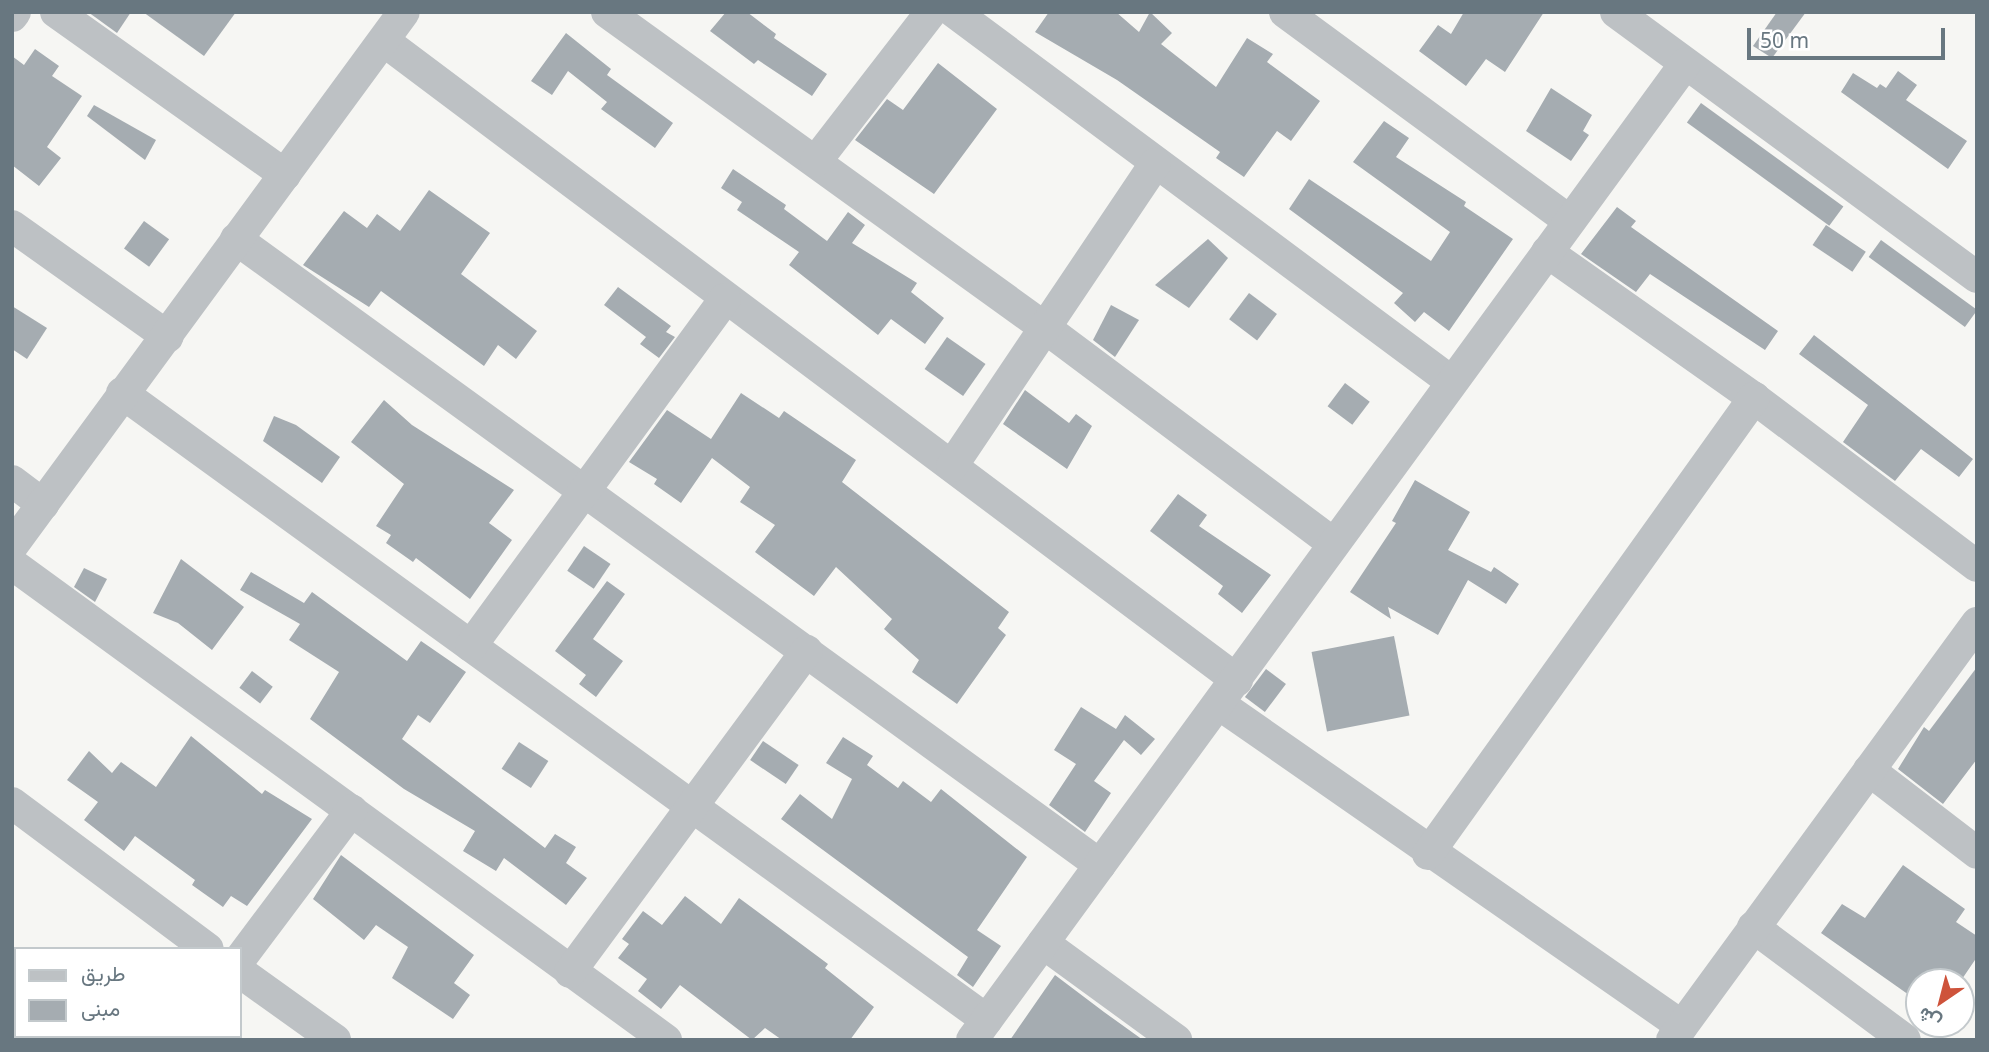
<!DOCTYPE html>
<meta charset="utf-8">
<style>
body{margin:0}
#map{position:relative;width:1989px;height:1052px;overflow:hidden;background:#f6f6f3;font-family:"Noto Sans",Vazirmatn,sans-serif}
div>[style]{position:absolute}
.building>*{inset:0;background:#a5acb1;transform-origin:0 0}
.minor>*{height:32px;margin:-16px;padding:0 16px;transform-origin:16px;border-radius:16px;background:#bdc1c4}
span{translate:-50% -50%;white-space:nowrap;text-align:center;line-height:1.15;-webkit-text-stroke:7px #fff;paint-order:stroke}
.frame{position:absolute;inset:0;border:14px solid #687780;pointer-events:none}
.legend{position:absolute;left:14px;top:947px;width:228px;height:91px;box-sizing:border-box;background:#fff;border:2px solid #c3c9cc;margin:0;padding:9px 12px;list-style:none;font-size:21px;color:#687780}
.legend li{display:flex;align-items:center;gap:14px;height:35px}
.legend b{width:35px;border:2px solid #c3c9cc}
.north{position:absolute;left:1905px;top:968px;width:70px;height:70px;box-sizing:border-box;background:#fff;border:2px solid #c3c9cc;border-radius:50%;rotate:215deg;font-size:19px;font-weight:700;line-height:28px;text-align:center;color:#687780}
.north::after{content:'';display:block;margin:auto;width:24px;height:32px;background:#ce533b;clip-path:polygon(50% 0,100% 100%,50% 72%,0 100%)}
.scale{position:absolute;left:1747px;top:28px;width:198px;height:32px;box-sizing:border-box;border:4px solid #687780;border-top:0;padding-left:9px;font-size:21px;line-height:24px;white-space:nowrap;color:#687780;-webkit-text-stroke:5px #fff;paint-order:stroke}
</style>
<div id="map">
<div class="building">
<i style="clip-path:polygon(88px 12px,131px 12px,117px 33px)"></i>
<i style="clip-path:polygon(143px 12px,236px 12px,204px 56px)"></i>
<i style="clip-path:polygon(726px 12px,747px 12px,776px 34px,774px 38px,827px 74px,812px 96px,758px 60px,754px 64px,710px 31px)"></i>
<i style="clip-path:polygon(1049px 12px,1116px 12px,1139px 32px,1150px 12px,1172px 33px,1161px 44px,1216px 87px,1247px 38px,1273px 54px,1267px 62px,1320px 101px,1291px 141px,1277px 131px,1244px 177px,1216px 158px,1220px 152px,1117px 80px,1035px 32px)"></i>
<i style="clip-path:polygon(1464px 12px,1544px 12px,1505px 72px,1486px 59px,1466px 86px,1419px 51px,1438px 25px,1451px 34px)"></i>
<i style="clip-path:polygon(1777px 12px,1806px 12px,1772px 58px,1753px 46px)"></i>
<i style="clip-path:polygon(566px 33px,611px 69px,607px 75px,673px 123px,655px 148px,601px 109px,607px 102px,568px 71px,552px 95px,531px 81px)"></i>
<i style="clip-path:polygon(35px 49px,59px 66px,52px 76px,82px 96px,47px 147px,61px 158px,39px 186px,12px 165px,12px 56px,24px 65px)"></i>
<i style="clip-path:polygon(938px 63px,997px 109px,934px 194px,855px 140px,887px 99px,903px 110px)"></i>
<i style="clip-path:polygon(1898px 71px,1917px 85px,1906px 100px,1967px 141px,1948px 169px,1841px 92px,1853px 73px,1877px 88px,1880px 84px,1886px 88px)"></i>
<i style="clip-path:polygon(1551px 88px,1592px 115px,1583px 131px,1589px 135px,1571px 161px,1526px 131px)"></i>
<i style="left:1701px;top:103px;width:176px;height:24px;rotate:36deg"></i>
<i style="clip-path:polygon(94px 105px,156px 140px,145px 160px,87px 116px)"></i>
<i style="clip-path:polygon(1384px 121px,1409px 138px,1396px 157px,1466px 202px,1464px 206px,1513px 239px,1449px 331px,1424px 312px,1415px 322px,1394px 303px,1403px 293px,1289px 209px,1309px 179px,1431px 261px,1450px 232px,1353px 162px)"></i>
<i style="clip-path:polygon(733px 169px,786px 205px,784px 209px,827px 241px,848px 212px,865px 225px,852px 243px,917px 283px,911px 292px,944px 318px,925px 344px,891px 319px,878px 335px,789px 265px,799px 252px,737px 210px,742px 202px,721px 188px)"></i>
<i style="clip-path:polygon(429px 190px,490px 233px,461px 274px,537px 331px,516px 359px,498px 345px,484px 366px,381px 291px,369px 307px,303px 265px,344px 211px,367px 228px,377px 214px,400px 231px)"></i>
<i style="clip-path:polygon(1617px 207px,1636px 221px,1631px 227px,1778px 331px,1765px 350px,1650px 274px,1636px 292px,1581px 254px)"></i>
<i style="left:144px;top:221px;width:31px;height:34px;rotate:36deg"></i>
<i style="left:1826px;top:225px;width:48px;height:24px;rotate:34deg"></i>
<i style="clip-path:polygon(1208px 239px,1228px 258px,1189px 308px,1155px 285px)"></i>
<i style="left:1881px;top:240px;width:119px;height:21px;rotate:36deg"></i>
<i style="clip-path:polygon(618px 287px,671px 326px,666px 332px,675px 337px,659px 358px,640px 344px,646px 337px,604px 305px)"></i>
<i style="left:1249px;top:293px;width:35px;height:33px;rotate:37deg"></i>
<i style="clip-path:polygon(1111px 305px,1139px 320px,1115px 357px,1093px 340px)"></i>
<i style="clip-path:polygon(12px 306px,47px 328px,27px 359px,12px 349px)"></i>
<i style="clip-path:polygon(1814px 335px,1973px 459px,1959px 477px,1921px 449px,1895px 481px,1843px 442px,1868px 405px,1799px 354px)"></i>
<i style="left:947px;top:337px;width:47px;height:39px;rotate:35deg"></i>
<i style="left:1345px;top:383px;width:31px;height:29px;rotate:37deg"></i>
<i style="clip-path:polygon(1025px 390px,1069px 423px,1076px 414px,1092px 426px,1067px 469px,1003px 424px)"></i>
<i style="clip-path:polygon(741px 393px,779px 418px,784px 411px,856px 460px,842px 482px,1009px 612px,998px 628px,1006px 635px,957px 704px,912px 672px,919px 660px,884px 629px,892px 619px,836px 567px,814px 596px,755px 552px,775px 525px,740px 502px,750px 487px,712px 458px,681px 503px,654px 484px,657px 479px,629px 462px,667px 410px,711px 439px)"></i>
<i style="clip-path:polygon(384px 400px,412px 425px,514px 490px,489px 523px,512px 540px,470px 599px,416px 558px,413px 562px,386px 543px,391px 535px,376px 526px,404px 484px,351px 442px)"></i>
<i style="clip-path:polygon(274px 416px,296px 425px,340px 457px,322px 483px,263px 441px)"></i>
<i style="clip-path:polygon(1415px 480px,1470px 512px,1448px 550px,1491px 572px,1494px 567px,1519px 584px,1506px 604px,1468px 580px,1438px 635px,1388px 607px,1391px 619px,1350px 592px,1396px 523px,1392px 521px)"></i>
<i style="clip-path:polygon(1178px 494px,1207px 515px,1199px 526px,1271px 575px,1242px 613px,1218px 594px,1223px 586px,1150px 531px)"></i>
<i style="left:584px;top:546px;width:32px;height:30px;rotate:34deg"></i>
<i style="clip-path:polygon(181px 559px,244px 607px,212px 650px,178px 623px,153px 613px)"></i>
<i style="clip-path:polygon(84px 568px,107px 579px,95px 602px,74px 587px)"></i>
<i style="clip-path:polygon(251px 572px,304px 603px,312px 592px,407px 661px,421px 641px,466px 672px,430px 723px,418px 715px,402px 739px,545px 848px,555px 834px,576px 847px,566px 863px,587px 878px,566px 905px,504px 858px,496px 871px,463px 851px,475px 831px,404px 789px,310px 719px,339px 672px,289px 640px,300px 624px,240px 590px)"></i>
<i style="clip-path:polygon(607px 581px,625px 594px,593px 639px,623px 661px,596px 697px,579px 684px,586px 675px,555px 651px)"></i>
<i style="left:1394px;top:636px;width:81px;height:84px;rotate:79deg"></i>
<i style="clip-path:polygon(1977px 667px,1977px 759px,1943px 804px,1898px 769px,1924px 727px,1929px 731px)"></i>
<i style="left:1266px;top:669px;width:25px;height:35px;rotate:37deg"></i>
<i style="left:252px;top:671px;width:26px;height:21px;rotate:37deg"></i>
<i style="clip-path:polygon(1081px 707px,1116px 729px,1125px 715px,1155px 739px,1141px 755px,1124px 740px,1094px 781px,1111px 793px,1085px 832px,1049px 805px,1076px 764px,1054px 750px)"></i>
<i style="clip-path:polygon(191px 736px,262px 794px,265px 790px,312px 819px,247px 906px,231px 896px,223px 907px,192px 885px,195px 880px,135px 836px,124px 851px,84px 820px,98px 802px,67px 780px,89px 751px,112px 773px,121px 762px,156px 787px)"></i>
<i style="clip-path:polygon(843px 737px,873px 756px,867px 765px,898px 788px,903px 781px,931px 802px,941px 789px,1027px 857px,977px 930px,1001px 946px,973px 987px,957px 975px,968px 957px,781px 819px,800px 794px,832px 819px,852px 779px,826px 763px)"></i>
<i style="left:763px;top:741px;width:43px;height:23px;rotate:34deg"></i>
<i style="left:519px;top:742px;width:35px;height:32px;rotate:33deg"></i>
<i style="clip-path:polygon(341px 855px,474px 955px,454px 983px,470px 995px,453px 1019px,392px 978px,408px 947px,376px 925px,364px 940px,313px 899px)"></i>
<i style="clip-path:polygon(1903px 865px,1965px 909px,1956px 922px,1977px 936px,1977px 957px,1960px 982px,1919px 982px,1919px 1002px,1821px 933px,1842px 904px,1865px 918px)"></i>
<i style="clip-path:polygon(685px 896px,721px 924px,739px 898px,828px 964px,825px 968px,874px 1007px,850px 1040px,782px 1040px,765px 1028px,752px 1040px,680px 985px,661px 1009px,638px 991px,647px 979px,618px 958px,629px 944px,622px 939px,643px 911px,662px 925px)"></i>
<i style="clip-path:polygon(1055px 975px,1104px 1012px,1143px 1040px,1010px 1040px)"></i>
</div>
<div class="minor">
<i style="left:56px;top:12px;width:281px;rotate:35.4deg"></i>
<i style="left:607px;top:12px;width:544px;rotate:35.79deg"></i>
<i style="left:1048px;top:330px;width:357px;rotate:36.8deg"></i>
<i style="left:954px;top:12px;width:620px;rotate:36.61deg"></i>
<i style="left:1285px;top:12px;width:353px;rotate:36.3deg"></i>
<i style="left:1616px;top:12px;width:448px;rotate:36.3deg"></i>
<i style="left:12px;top:16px;width:5px;rotate:-53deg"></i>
<i style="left:384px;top:41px;width:1066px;rotate:36.84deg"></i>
<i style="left:816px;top:161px;width:188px;rotate:-52.3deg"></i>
<i style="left:12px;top:226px;width:191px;rotate:35.4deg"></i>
<i style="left:236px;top:239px;width:1067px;rotate:35.92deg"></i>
<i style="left:1547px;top:252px;width:253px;rotate:35.2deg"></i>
<i style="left:1754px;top:398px;width:279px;rotate:37deg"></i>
<i style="left:122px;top:393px;width:1068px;rotate:35.94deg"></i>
<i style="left:952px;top:466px;width:364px;rotate:-56.1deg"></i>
<i style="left:12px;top:481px;width:39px;rotate:37deg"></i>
<i style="left:12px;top:546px;width:662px;rotate:-53.72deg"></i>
<i style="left:12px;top:564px;width:809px;rotate:36.05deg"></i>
<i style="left:471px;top:646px;width:430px;rotate:-53.8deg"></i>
<i style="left:1219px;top:704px;width:564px;rotate:34.82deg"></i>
<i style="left:1869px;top:770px;width:136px;rotate:37.5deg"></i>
<i style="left:12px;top:803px;width:244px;rotate:36.7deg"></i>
<i style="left:1428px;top:854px;width:561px;rotate:-54.44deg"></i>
<i style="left:1753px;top:927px;width:189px;rotate:36.6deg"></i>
<i style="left:1043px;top:943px;width:165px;rotate:36.1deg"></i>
<i style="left:240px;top:959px;width:186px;rotate:-53.1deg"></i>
<i style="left:240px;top:972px;width:117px;rotate:35.6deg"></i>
<i style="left:570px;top:972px;width:399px;rotate:-53.6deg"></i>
<i style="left:177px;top:1040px;width:5px;rotate:-53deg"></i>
<i style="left:972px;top:1040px;width:1209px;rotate:-53.85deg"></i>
<i style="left:1672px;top:1040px;width:517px;rotate:-53.82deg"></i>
</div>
<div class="frame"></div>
<ul class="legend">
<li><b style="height:9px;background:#bdc1c4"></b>طريق</li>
<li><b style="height:19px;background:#a5acb1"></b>مبنى</li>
</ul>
<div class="north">ش</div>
<div class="scale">50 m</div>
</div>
